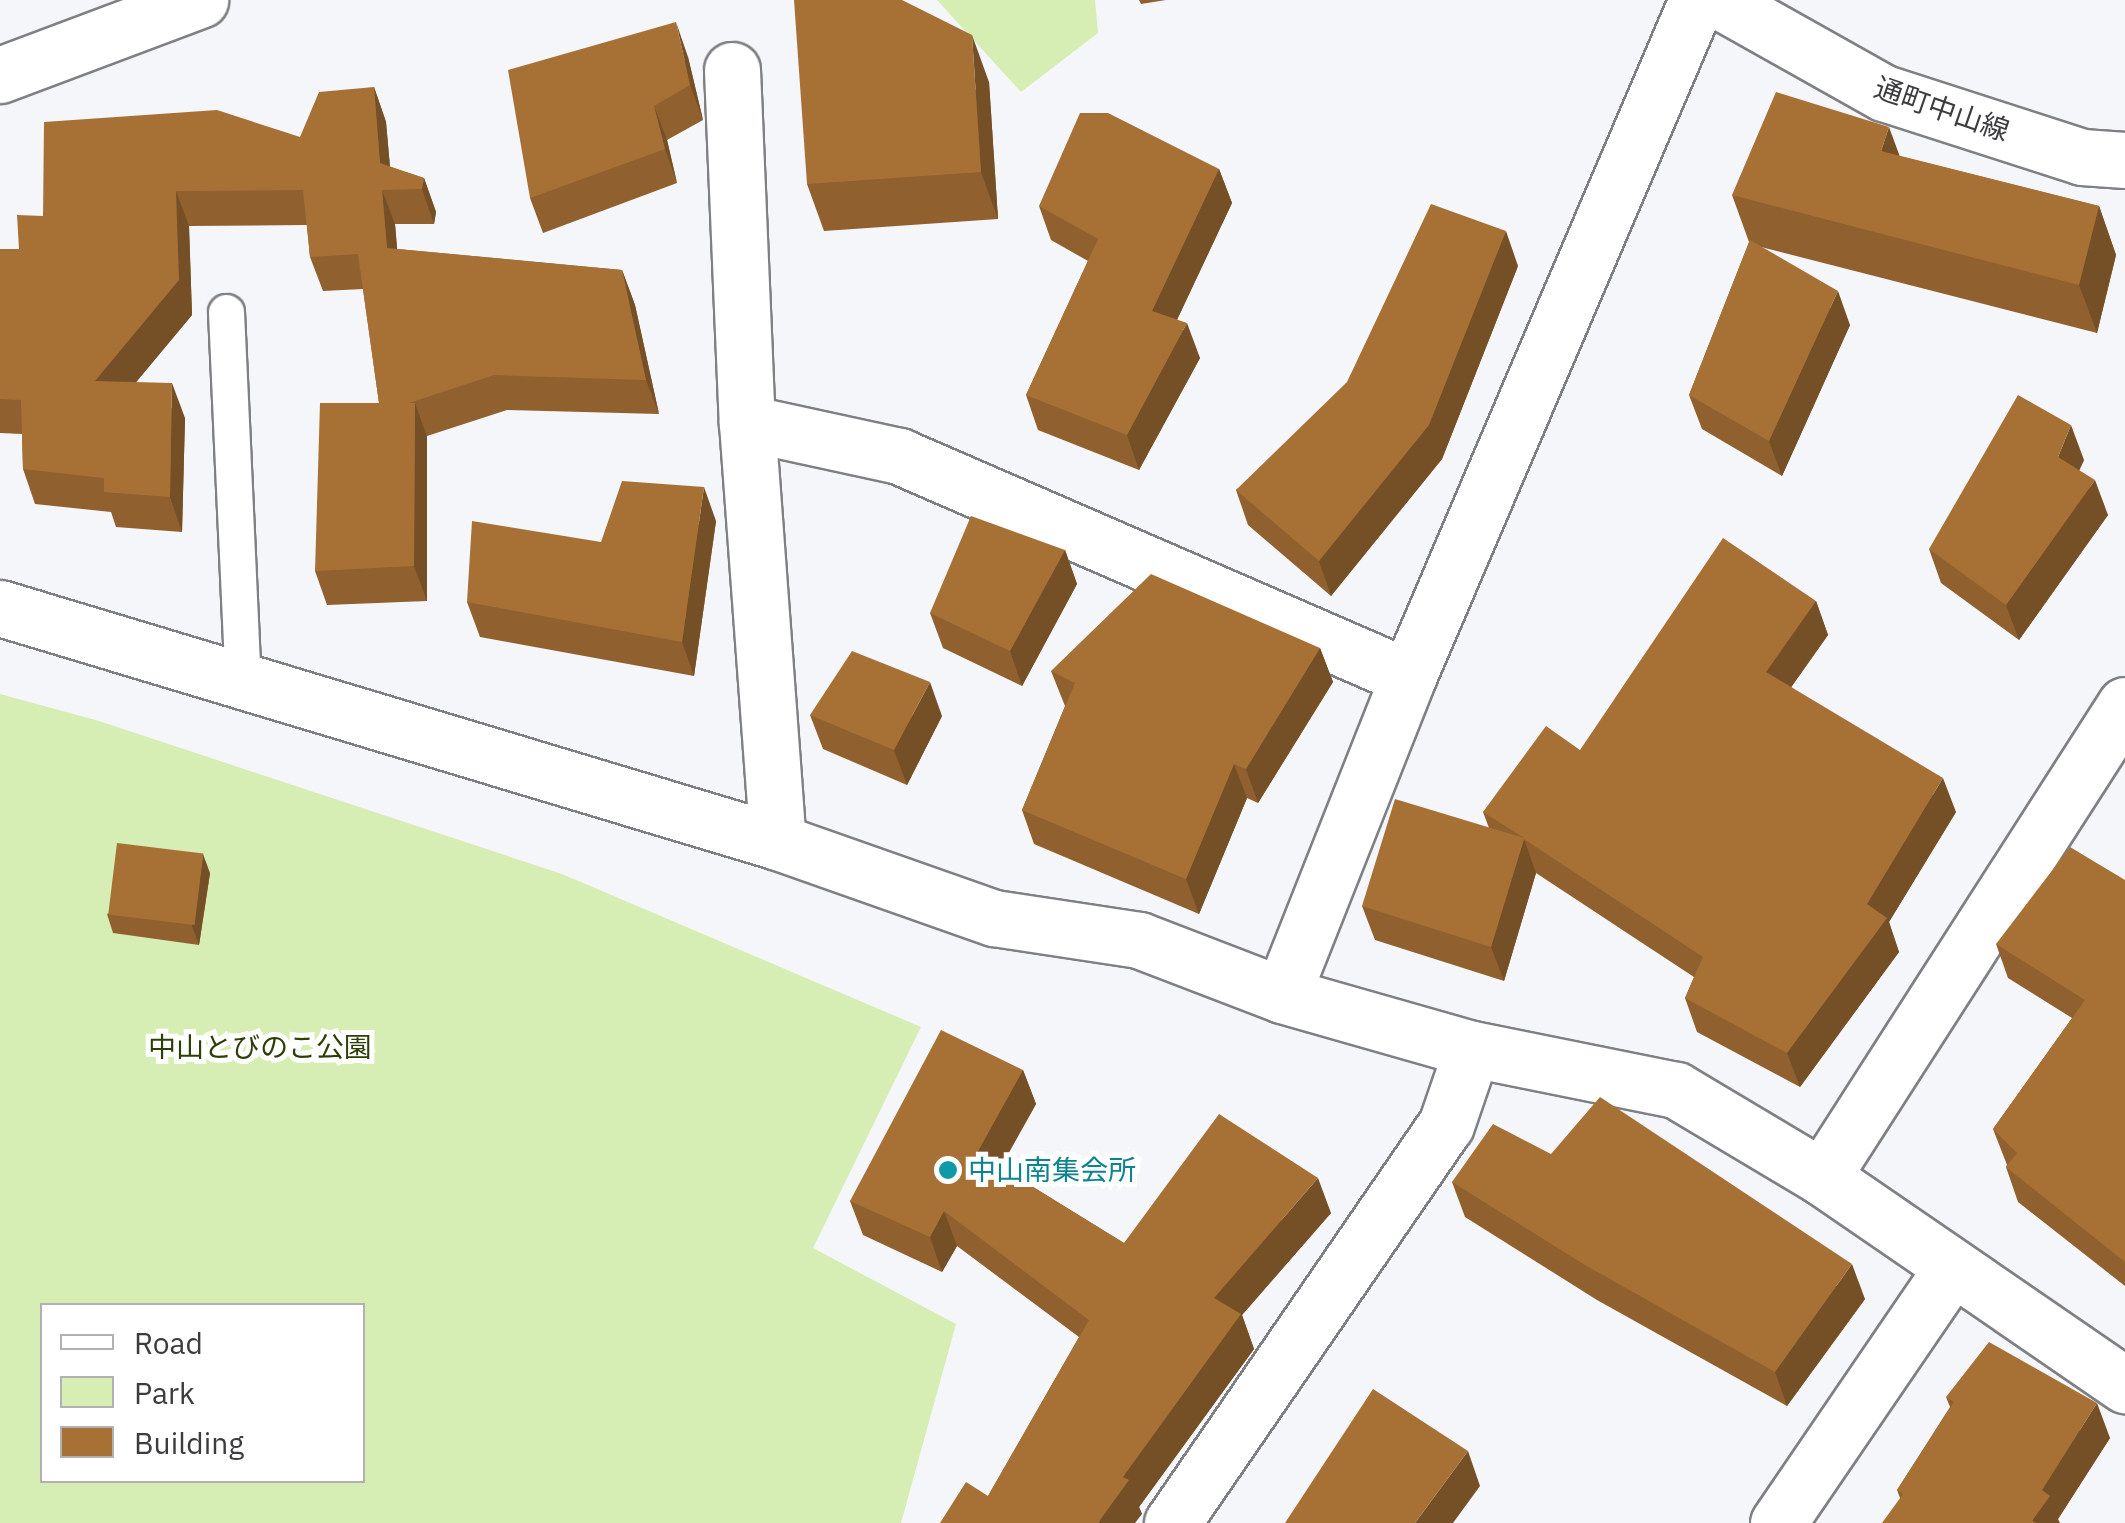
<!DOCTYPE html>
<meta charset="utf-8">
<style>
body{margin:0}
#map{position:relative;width:2125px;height:1523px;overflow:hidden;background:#f5f6f9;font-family:"IBM Plex Sans","Noto Sans JP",sans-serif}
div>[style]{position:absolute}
.green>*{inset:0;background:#d6eeb3}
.roads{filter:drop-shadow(2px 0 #7f8083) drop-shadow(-2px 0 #7f8083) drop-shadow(0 2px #7f8083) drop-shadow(0 -2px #7f8083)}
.lane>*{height:35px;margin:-17.5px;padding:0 17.5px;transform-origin:17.5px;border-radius:17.5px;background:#fff}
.street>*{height:55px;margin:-27.5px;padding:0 27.5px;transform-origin:27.5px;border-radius:27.5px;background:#fff}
.secondary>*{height:55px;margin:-27.5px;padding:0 27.5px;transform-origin:27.5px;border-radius:27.5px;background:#fff}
.wall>*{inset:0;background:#90612e}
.shaded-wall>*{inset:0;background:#754f26}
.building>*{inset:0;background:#a77136;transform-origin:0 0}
.dots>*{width:28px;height:28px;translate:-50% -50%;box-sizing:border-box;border:5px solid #fff;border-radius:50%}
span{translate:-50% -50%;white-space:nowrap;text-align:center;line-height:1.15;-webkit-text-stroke:10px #fff;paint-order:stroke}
.street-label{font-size:28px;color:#3b3c3d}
.park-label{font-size:28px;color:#2d3e08}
.culture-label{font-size:28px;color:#0d838f}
.left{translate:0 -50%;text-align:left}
.legend{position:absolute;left:40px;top:1303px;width:325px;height:180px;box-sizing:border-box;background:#fff;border:2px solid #b1b1b1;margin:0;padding:12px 18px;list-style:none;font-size:30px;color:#3b3c3d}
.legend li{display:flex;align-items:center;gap:20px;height:50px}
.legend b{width:50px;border:2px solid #b1b1b1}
</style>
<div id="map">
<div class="green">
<i style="clip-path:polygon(937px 0,1095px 0,1098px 33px,1021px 92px)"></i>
<i style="clip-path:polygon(evenodd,0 694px,99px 721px,562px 874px,921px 1027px,813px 1248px,956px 1324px,901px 1523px,0 1523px,0 694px,42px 1306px,362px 1306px,362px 1480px,42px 1480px,42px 1306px)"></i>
</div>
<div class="roads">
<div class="lane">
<i style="left:226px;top:312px;width:372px;rotate:87.4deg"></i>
</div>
<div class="street">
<i style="left:1697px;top:0;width:736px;rotate:113.12deg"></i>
<i style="left:1408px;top:677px;width:342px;rotate:111.6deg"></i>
<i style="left:1282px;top:995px;width:198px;rotate:15.9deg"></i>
<i style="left:1472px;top:1049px;width:208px;rotate:11.4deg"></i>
<i style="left:1676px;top:1090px;width:170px;rotate:30.8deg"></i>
<i style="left:1822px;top:1177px;width:368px;rotate:34.5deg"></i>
<i style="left:1718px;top:0;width:190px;rotate:29.3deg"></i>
<i style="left:1884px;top:93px;width:208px;rotate:17.9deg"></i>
<i style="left:2082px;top:157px;width:43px;rotate:4deg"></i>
<i style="left:732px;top:70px;width:353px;rotate:87.6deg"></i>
<i style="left:747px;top:423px;width:420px;rotate:85.8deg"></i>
<i style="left:0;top:75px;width:214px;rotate:-20.6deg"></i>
<i style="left:747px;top:423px;width:156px;rotate:12.2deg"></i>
<i style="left:899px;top:456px;width:555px;rotate:23.47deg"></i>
<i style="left:1822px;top:1177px;width:561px;rotate:-57.3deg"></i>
<i style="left:1172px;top:1523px;width:483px;rotate:-55.5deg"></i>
<i style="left:1446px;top:1125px;width:80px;rotate:-71.1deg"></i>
<i style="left:1778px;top:1523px;width:307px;rotate:-55.7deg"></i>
</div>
<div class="secondary">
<i style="left:0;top:608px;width:812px;rotate:16.74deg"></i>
<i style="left:778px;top:842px;width:229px;rotate:19.4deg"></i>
<i style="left:994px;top:918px;width:147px;rotate:8.6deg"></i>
<i style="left:1139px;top:940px;width:153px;rotate:21deg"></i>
</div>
</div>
<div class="wall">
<i style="clip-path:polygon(1139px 0,1166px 0,1141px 4px)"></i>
<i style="clip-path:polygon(688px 57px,703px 120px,667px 140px,677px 183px,543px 233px,530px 198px)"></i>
<i style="clip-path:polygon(989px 82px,998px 219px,824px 231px,807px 184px)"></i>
<i style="clip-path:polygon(374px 87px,386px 122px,390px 167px,424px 178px,436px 212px,434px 224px,395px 224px,397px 249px,622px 270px,635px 305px,659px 414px,507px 410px,427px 436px,427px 601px,327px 605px,315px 571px,379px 403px,363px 289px,323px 291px,310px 257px,307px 225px,189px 226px,192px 315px,136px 382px,185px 418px,182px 532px,116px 527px,111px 512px,35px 504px,23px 469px,22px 434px,0 433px,0 249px,19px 249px,43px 216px,300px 137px)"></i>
<i style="clip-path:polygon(1899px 156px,2099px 206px,2116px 255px,2097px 333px,1761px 247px,1850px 325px,1782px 476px,1702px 429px,1689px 395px,1749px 242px,1732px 195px)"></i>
<i style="clip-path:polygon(1219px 169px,1232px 203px,1177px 320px,1200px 358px,1139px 470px,1038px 430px,1026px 395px,1088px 261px,1051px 240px,1039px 206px)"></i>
<i style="clip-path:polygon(1518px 266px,1442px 459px,1331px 596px,1248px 525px,1236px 490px)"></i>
<i style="clip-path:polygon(2084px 460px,2079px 470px,2108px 515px,2019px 640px,1941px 583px,1929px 549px)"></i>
<i style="clip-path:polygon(716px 521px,694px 676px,480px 637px,467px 602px,601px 542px)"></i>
<i style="clip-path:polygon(1065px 550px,1077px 584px,1022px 686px,943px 648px,930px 613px)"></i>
<i style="clip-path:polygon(1816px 601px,1828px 635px,1791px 687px,1956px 812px,1889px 922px,1899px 952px,1800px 1087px,1697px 1032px,1685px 998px,1694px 977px,1536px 873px,1504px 981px,1375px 940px,1362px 906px,1489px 828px,1483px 812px)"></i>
<i style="clip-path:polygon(1320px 648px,1333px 682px,1258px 803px,1247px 798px,1199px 914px,1034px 844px,1022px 810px,1065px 706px,1051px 671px)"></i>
<i style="clip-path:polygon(810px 715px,942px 716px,907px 785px,823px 749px)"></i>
<i style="clip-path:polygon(210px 873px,199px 945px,113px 933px,107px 914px)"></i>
<i style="clip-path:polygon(2125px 880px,2125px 1286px,2018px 1202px,2006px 1167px,2007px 1165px,1993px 1129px,2072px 1018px,2008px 978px,1996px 944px)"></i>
<i style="clip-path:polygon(1023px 1070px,1036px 1104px,1001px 1167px,1124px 1243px,1331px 1213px,1242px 1315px,1254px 1349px,1139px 1507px,1142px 1514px,988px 1496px,1079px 1337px,957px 1246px,942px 1272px,863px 1235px,850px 1201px)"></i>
<i style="clip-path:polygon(1551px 1154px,1865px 1299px,1787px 1406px,1597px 1300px,1465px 1217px,1452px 1182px)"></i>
<i style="clip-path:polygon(1946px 1397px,2110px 1438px,2058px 1519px,1900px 1498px,1897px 1490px,1950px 1407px)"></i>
</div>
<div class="shaded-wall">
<i style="clip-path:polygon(676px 22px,688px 57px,703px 120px,690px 85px)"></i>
<i style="clip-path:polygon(972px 35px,989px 82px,998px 219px,981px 172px)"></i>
<i style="clip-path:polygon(374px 87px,386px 122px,392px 190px,380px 163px)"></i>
<i style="clip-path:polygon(654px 106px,667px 140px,677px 183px,665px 149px)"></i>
<i style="clip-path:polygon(1889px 127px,1907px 176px,1881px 151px)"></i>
<i style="clip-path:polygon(1219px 169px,1232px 203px,1165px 345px,1152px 311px)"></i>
<i style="clip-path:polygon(424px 178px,436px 212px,434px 224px,422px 189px)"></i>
<i style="clip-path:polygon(382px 190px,395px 224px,400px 282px,387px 248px)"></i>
<i style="clip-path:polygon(176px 191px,189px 226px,192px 315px,108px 416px,95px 381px)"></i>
<i style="clip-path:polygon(2099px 206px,2116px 255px,2097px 333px,2079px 285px)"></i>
<i style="clip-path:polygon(1506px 231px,1518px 266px,1442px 459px,1331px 596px,1319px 561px)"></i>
<i style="clip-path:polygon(622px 270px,635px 305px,659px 414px,646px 380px)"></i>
<i style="clip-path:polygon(1838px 291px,1850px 325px,1782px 476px,1769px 441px)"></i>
<i style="clip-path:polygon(1187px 323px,1200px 358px,1139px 470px,1127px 435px)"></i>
<i style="clip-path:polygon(172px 383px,185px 418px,182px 532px,170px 497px)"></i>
<i style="clip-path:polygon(415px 403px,427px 437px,427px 601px,414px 566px)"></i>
<i style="clip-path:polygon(2071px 425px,2084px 460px,2070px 491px,2058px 457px)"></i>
<i style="clip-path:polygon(2095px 480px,2108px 515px,2019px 640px,2006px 605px)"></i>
<i style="clip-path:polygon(704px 487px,716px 521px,694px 676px,682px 642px)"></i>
<i style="clip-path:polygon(1065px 550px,1077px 584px,1022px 686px,1010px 651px)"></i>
<i style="clip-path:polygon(1816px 601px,1828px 635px,1778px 706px,1766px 672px)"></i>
<i style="clip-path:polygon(1320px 648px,1333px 682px,1258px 803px,1246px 769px)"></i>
<i style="clip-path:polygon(930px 682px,942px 716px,907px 785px,894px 750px)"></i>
<i style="clip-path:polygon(1234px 764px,1247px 798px,1199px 914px,1186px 879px)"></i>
<i style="clip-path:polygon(1943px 778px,1956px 812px,1889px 922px,1899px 952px,1800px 1087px,1787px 1053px,1867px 904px)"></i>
<i style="clip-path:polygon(1524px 839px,1536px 873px,1504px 981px,1491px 947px)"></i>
<i style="clip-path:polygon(203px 854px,210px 873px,199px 945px,192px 926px)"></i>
<i style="clip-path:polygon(1023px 1070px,1036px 1104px,989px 1187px,977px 1153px)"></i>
<i style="clip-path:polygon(1318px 1178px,1331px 1213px,1242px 1315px,1254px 1349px,1139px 1507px,1142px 1514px,1135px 1523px,1098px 1523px,1123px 1477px,1214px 1298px)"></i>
<i style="clip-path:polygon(944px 1211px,957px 1246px,942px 1272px,930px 1237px)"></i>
<i style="clip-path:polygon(1852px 1264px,1865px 1299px,1787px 1406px,1775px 1372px)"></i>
<i style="clip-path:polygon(2097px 1403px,2110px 1438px,2058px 1519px,2060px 1523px,2033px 1523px,2032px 1521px,2042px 1490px)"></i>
<i style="clip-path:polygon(1468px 1451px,1480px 1486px,1453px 1523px,1415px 1523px)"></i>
</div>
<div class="building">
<i style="clip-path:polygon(794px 0,902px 0,972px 35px,981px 172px,807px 184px)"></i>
<i style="clip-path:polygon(676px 22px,690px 85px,654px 106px,665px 149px,530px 198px,508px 70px)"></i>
<i style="clip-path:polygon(374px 87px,380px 163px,424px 178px,422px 189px,382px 190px,387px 248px,622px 270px,646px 380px,494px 375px,409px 403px,415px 403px,414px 566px,315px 571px,320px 403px,379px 403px,358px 254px,310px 257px,303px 190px,176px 191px,179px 280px,95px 381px,172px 383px,170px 497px,104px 492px,104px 478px,23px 469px,21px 400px,0 399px,0 249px,19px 249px,17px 215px,43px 216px,44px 122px,217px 110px,300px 137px,319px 92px)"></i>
<i style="clip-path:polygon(1776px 92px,1889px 127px,1881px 151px,2099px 206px,2079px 285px,1732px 195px)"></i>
<i style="clip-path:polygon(1080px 113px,1108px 113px,1219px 169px,1152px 311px,1187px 323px,1127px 435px,1026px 395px,1098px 239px,1039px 206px)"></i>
<i style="clip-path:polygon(1431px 204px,1506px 231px,1429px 425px,1319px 561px,1236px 490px,1347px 382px)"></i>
<i style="clip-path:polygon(1750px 240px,1838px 291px,1769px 441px,1689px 395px)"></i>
<i style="clip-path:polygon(2018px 395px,2071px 425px,2058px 457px,2095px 480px,2006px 605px,1929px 549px)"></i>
<i style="clip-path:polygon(622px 481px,704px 487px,682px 642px,467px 602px,472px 521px,601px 542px)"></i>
<i style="clip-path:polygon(971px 516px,1065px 550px,1010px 651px,930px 613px)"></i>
<i style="clip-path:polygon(1723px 538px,1816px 601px,1766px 672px,1943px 778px,1867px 904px,1887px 918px,1787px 1053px,1685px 998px,1703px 957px,1524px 839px,1491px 947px,1362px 906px,1395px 799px,1524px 838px,1483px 812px,1546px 726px,1580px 750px)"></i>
<i style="clip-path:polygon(1151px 574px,1320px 648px,1246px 769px,1234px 764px,1186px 879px,1022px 810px,1075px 683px,1051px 671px)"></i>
<i style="clip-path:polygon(852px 651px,930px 682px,894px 750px,810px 715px)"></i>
<i style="left:117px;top:843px;width:87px;height:72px;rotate:7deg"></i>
<i style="clip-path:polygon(2070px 847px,2125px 880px,2125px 1262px,2006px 1167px,2017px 1153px,1993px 1129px,2085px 1000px,1996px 944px)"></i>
<i style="clip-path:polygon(941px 1030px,1023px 1070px,977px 1153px,1124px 1243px,1219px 1114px,1318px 1178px,1214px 1298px,1241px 1314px,1123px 1477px,1129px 1480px,1098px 1523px,940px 1523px,966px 1482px,988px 1496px,1089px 1320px,944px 1211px,930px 1237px,850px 1201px)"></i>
<i style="clip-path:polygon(1600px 1097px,1852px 1264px,1775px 1372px,1585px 1265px,1452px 1182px,1493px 1124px,1551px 1154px)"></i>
<i style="clip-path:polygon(1989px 1342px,2097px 1403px,2042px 1490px,2050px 1496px,2032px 1521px,2036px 1523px,1882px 1523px,1903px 1494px,1897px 1490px,1954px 1402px,1946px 1397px)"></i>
<i style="clip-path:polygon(1373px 1389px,1468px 1451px,1415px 1523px,1285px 1523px)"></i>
</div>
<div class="dots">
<i style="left:948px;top:1170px;background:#0f9aa8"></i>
</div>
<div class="street-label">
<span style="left:1942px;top:109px;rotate:19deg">通町中山線</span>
</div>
<div class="park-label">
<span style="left:260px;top:1047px">中山とびのこ公園</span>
</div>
<div class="culture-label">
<span class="left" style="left:968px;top:1170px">中山南集会所</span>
</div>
<ul class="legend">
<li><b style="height:12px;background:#fff"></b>Road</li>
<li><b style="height:28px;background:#d6eeb3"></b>Park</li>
<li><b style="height:28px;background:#a77136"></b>Building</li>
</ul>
</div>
